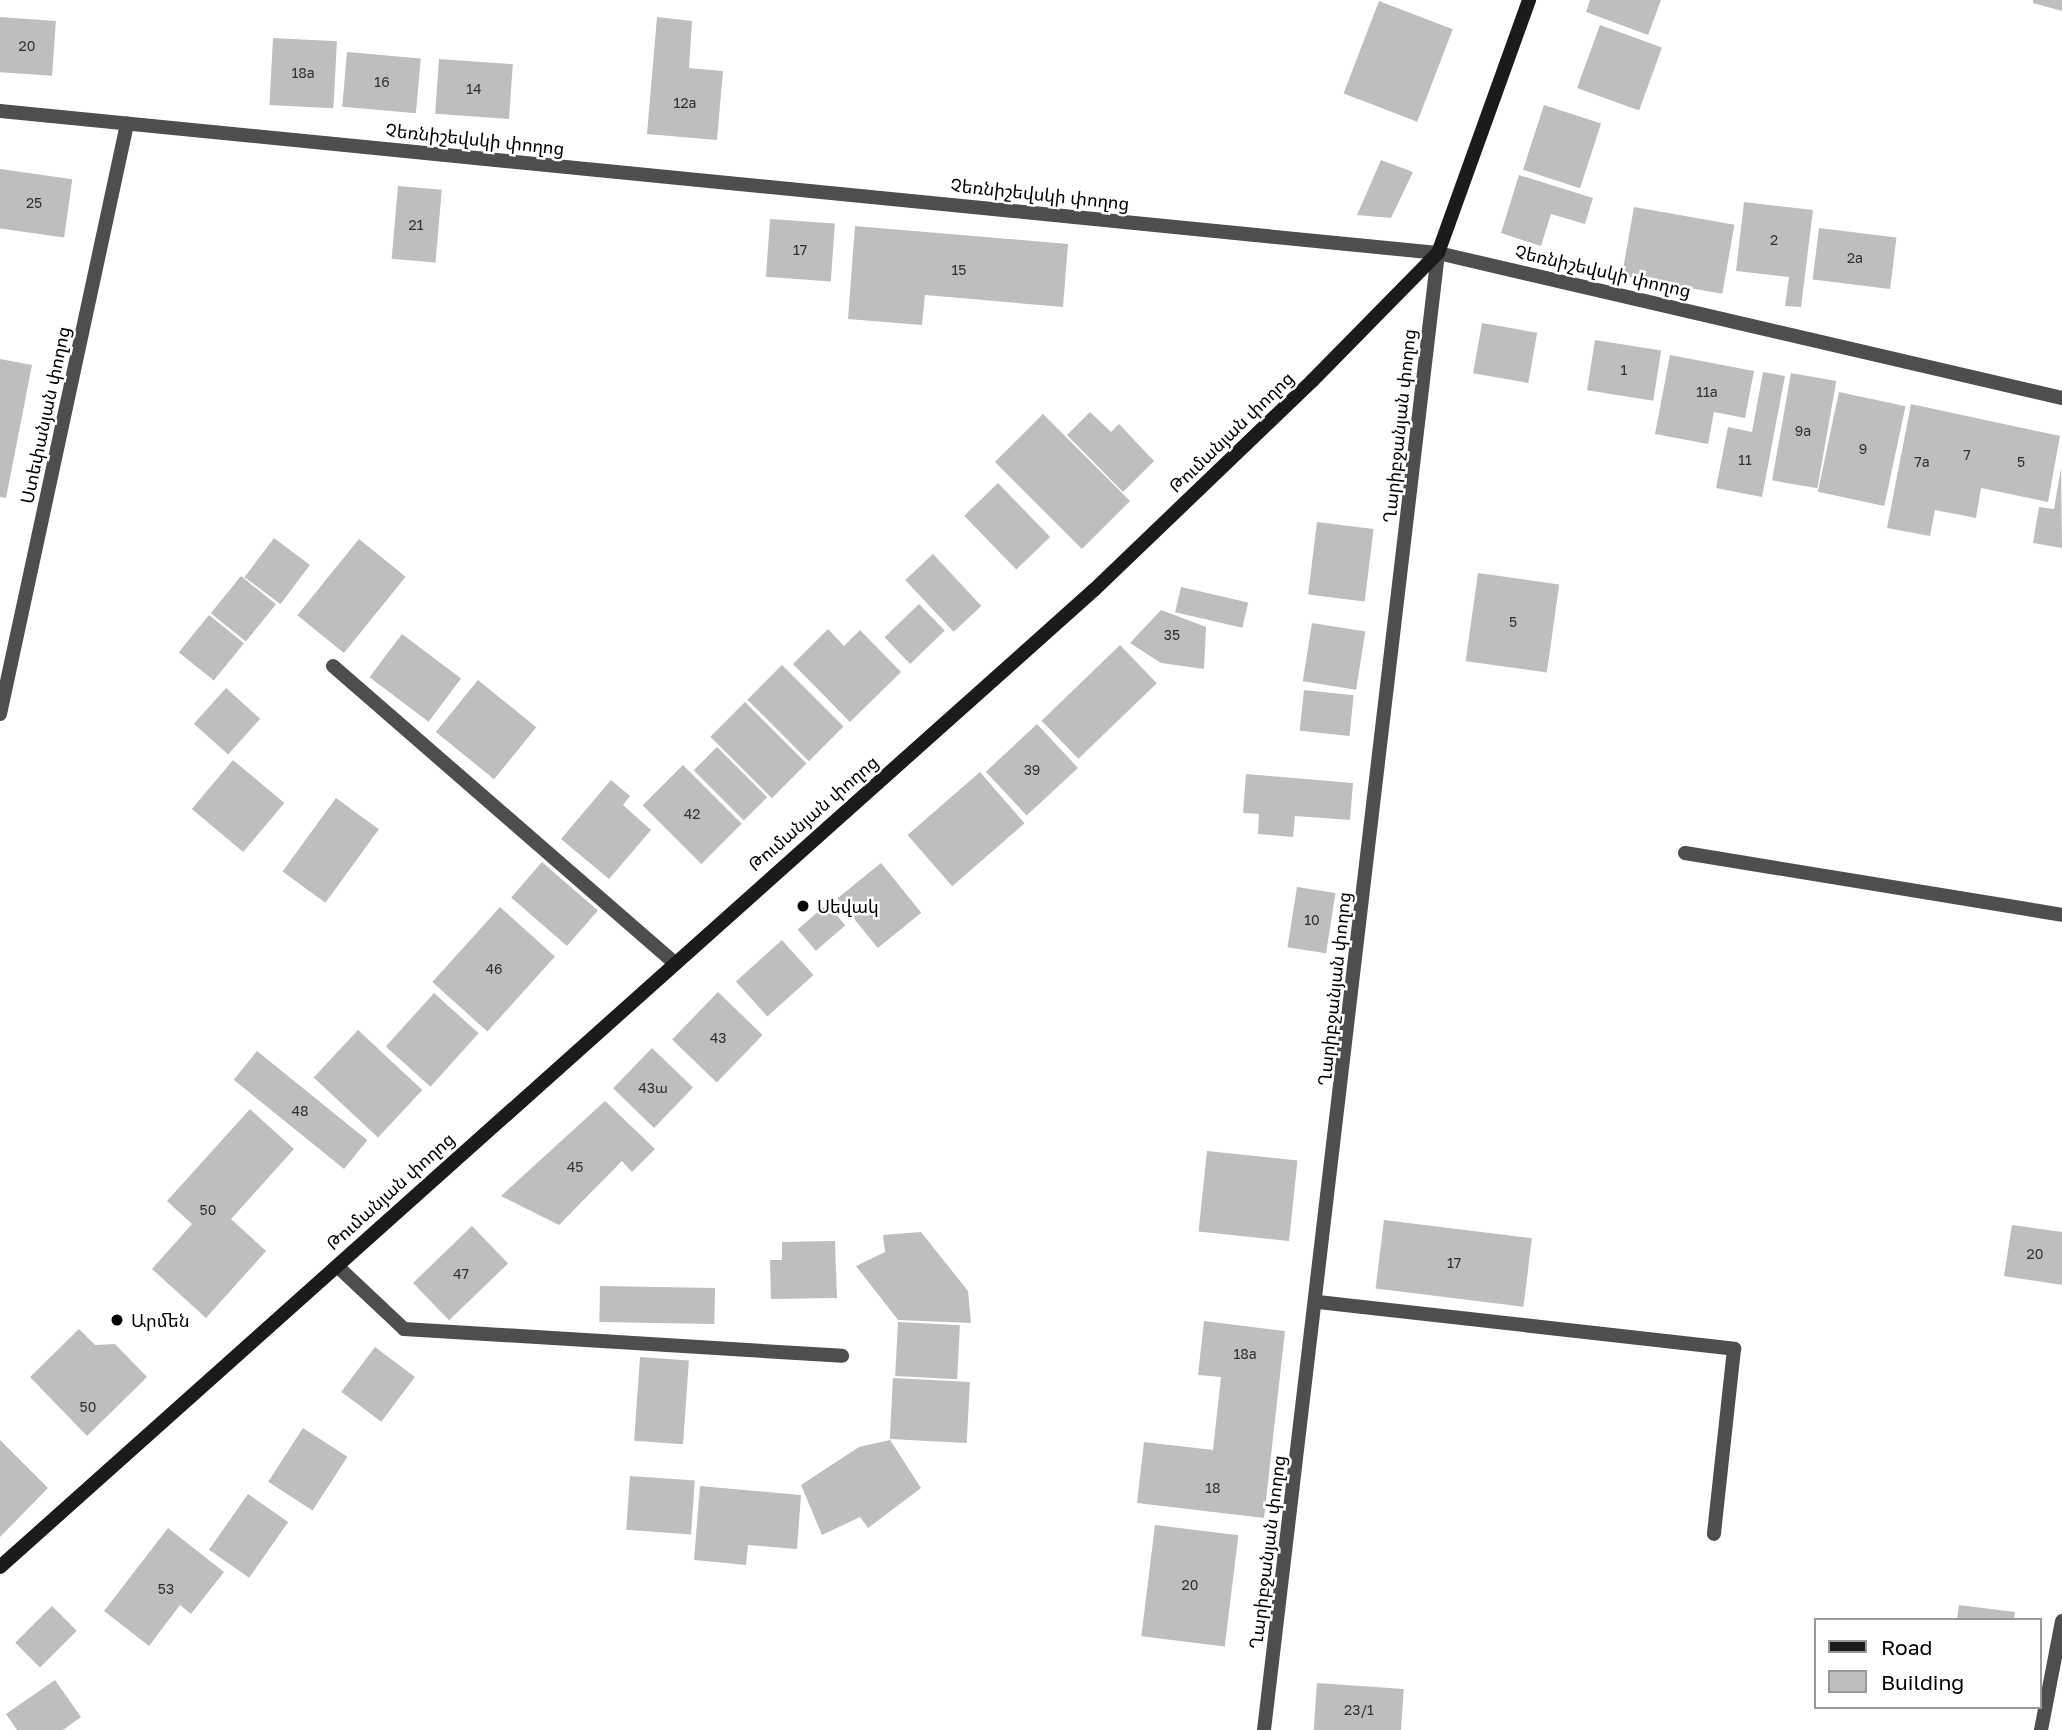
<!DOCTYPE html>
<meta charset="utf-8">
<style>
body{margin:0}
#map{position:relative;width:2062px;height:1730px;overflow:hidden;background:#fff;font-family:"Golos Text","Noto Sans Armenian",sans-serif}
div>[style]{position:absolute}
.building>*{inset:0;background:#bebebe;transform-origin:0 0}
.service>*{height:14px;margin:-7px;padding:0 7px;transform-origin:7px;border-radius:7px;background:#4e4e4e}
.minor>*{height:14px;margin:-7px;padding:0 7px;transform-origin:7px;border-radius:7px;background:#4e4e4e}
.secondary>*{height:14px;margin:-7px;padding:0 7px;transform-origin:7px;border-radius:7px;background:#1b1b1b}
.dots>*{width:19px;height:19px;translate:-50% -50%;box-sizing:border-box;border:4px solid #fff;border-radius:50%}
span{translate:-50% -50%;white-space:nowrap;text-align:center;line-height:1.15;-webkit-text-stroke:5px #fff;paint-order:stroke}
.number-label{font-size:14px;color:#303030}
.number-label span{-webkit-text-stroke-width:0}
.street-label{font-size:18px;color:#000}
.poi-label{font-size:18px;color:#000}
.left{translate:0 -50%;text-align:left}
.legend{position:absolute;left:1814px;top:1618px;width:228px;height:91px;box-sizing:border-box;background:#fff;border:2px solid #999;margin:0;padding:9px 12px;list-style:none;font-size:21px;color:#000}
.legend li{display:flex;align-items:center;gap:14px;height:35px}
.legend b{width:35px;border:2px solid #999}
</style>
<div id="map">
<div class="building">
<i style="clip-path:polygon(1590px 0,1661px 0,1648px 35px,1586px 12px)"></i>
<i style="clip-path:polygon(2033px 0,2062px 0,2062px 11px,2033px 3px)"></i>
<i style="left:1379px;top:1px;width:79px;height:99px;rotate:21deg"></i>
<i style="left:0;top:17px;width:56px;height:55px;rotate:4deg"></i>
<i style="clip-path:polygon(657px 17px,692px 21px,689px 68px,723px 71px,717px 140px,647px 134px)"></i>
<i style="left:1600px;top:25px;width:66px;height:67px;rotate:20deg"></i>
<i style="left:273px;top:38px;width:64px;height:67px;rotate:3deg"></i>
<i style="left:347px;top:52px;width:74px;height:55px;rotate:5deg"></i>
<i style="left:439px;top:59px;width:74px;height:55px;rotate:4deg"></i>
<i style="left:1544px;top:105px;width:60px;height:68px;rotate:18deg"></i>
<i style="clip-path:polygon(1381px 160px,1413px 172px,1391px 218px,1357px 215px)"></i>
<i style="left:0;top:169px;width:73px;height:59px;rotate:8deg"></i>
<i style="clip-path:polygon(1519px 175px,1593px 198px,1585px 224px,1551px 214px,1541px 246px,1501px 233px)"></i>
<i style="left:398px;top:186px;width:44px;height:73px;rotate:5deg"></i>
<i style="clip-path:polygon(1744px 202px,1813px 210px,1801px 307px,1785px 306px,1789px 277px,1736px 271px)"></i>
<i style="left:1634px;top:207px;width:102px;height:70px;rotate:10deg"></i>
<i style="left:770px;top:219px;width:65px;height:58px;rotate:4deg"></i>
<i style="clip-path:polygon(855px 226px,1068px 244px,1063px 307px,925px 295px,922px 325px,848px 319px)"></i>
<i style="left:1819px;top:228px;width:78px;height:52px;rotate:7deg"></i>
<i style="left:1482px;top:323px;width:56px;height:51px;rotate:10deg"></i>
<i style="left:1595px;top:340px;width:67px;height:51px;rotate:9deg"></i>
<i style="clip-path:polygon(1670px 355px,1754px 371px,1745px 418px,1714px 412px,1708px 444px,1655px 434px)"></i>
<i style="clip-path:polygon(0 359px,32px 365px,6px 498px,0 497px)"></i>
<i style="clip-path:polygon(1763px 372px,1785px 376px,1762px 497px,1716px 488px,1728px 427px,1752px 432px)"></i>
<i style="left:1791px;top:373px;width:46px;height:109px;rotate:10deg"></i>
<i style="left:1839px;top:392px;width:68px;height:102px;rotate:12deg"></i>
<i style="clip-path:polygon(1911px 404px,2060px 436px,2048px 502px,1981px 488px,1976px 518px,1935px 510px,1930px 536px,1887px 528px)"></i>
<i style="clip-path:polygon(1090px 412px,1111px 432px,1119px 424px,1154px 461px,1123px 492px,1067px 435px)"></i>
<i style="left:1043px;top:414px;width:123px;height:68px;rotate:45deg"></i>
<i style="clip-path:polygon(2061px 468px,2062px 548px,2033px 543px,2039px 507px,2054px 509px)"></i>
<i style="left:998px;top:483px;width:75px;height:47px;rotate:46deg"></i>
<i style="left:1317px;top:522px;width:57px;height:73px;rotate:7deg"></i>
<i style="left:274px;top:538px;width:45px;height:49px;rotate:37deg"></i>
<i style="left:359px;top:539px;width:60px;height:98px;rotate:39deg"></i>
<i style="left:933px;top:554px;width:71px;height:38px;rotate:47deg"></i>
<i style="left:1478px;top:573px;width:82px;height:89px;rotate:8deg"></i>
<i style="left:241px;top:576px;width:45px;height:48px;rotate:39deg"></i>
<i style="left:1181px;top:587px;width:69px;height:26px;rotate:13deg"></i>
<i style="left:919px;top:604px;width:37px;height:48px;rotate:46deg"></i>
<i style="clip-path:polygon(1161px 610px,1206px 627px,1204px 669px,1161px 663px,1130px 643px)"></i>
<i style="left:209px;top:615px;width:45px;height:48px;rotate:39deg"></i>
<i style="left:1312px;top:623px;width:54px;height:59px;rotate:9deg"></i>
<i style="clip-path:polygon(828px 629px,844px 646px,860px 630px,901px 672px,850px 722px,793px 664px)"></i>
<i style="left:402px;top:634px;width:74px;height:54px;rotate:37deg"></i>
<i style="left:1120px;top:645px;width:53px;height:109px;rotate:46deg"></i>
<i style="left:782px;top:665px;width:87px;height:49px;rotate:45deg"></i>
<i style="left:478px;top:680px;width:75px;height:67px;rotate:39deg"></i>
<i style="left:226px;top:688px;width:46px;height:48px;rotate:42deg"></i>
<i style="left:1304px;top:690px;width:50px;height:41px;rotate:6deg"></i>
<i style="left:745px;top:702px;width:87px;height:49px;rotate:45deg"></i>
<i style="left:1037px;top:724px;width:60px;height:70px;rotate:47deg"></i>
<i style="left:717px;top:747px;width:71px;height:33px;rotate:45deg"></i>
<i style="left:233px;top:760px;width:67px;height:64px;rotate:40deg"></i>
<i style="left:683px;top:765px;width:83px;height:57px;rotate:45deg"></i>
<i style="left:980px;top:772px;width:68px;height:96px;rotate:49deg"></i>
<i style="clip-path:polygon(1246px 774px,1353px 783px,1350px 820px,1295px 816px,1293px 837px,1258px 834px,1259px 814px,1243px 813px)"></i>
<i style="clip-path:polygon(611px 780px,630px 796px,623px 805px,651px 830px,609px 879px,561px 839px)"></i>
<i style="left:336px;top:798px;width:53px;height:91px;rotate:36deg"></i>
<i style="left:542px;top:862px;width:74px;height:47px;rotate:41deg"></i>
<i style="left:881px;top:863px;width:64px;height:56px;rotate:51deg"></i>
<i style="left:1297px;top:887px;width:39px;height:61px;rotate:9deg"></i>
<i style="left:827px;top:904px;width:28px;height:39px;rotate:49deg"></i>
<i style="left:500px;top:907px;width:74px;height:101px;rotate:42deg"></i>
<i style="left:782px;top:940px;width:47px;height:62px;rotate:48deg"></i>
<i style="left:718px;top:992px;width:62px;height:66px;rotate:44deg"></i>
<i style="left:434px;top:993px;width:60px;height:72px;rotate:42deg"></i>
<i style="left:358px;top:1030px;width:88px;height:65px;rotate:43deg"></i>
<i style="left:652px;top:1048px;width:57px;height:56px;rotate:44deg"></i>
<i style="left:257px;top:1051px;width:142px;height:37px;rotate:39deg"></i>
<i style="clip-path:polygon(605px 1101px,655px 1149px,632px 1172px,622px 1161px,559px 1225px,501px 1196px)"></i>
<i style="clip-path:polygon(250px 1109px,294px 1149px,231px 1219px,266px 1251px,206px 1318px,152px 1269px,192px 1224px,167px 1201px)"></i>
<i style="left:1207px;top:1151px;width:91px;height:81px;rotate:6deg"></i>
<i style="left:1384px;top:1220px;width:149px;height:69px;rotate:7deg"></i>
<i style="clip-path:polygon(2012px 1225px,2062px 1232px,2062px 1285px,2004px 1276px)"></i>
<i style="left:472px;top:1226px;width:52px;height:82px;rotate:46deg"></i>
<i style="clip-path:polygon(921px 1232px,968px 1291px,971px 1323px,898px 1320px,856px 1266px,885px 1252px,883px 1235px)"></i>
<i style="clip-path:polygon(835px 1241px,837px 1298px,771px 1299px,770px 1260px,782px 1260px,782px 1242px)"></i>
<i style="left:600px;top:1286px;width:115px;height:36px;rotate:1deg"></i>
<i style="clip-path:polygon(1204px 1321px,1285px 1331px,1264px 1518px,1137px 1503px,1144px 1442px,1213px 1450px,1221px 1377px,1198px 1375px)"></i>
<i style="left:898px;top:1322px;width:62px;height:54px;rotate:3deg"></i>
<i style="clip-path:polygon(79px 1329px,95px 1345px,115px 1344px,147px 1377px,87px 1436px,30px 1377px)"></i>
<i style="left:375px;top:1347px;width:50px;height:56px;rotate:37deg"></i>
<i style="left:640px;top:1357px;width:49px;height:84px;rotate:4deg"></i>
<i style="left:893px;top:1378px;width:77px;height:61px;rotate:3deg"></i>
<i style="left:303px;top:1428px;width:53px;height:64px;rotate:33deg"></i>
<i style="clip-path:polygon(0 1440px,48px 1488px,0 1537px)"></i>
<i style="clip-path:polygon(890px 1440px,921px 1488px,868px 1528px,860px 1517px,822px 1535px,801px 1485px,859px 1447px)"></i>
<i style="left:630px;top:1476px;width:65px;height:54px;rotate:4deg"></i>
<i style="clip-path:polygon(700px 1486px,801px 1495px,797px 1549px,748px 1545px,746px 1565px,694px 1560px)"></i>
<i style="left:248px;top:1494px;width:49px;height:68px;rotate:35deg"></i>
<i style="left:1155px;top:1525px;width:84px;height:112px;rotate:7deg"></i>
<i style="clip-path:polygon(168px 1528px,224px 1572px,191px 1614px,180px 1605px,149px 1646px,104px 1611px)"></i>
<i style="clip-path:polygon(1959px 1605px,2015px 1612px,2014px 1620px,1957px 1620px)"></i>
<i style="left:52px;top:1606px;width:35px;height:52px;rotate:45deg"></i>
<i style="clip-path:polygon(55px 1680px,81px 1717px,63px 1730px,17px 1730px,6px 1714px)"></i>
<i style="left:1317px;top:1683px;width:87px;height:47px;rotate:4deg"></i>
</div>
<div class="service">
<i style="left:337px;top:1266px;width:92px;rotate:43.2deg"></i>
<i style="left:404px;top:1329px;width:439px;rotate:3.5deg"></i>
</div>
<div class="minor">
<i style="left:0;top:111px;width:1445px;rotate:5.64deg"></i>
<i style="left:1438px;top:253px;width:641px;rotate:13.08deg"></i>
<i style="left:333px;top:666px;width:451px;rotate:41deg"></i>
<i style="left:0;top:714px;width:604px;rotate:-77.85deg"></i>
<i style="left:1685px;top:853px;width:382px;rotate:9.3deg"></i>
<i style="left:1318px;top:1302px;width:419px;rotate:6.4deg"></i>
<i style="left:1734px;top:1349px;width:186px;rotate:96.2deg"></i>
<i style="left:1264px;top:1730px;width:1487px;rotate:-83.28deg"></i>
<i style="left:2041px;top:1730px;width:111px;rotate:-79.1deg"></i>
</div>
<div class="secondary">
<i style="left:0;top:1567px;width:1467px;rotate:-41.77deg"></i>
<i style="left:1094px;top:590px;width:302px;rotate:-43.8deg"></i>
<i style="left:1312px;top:381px;width:180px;rotate:-45.5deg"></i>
<i style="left:1438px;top:253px;width:269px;rotate:-70.2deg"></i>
</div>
<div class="dots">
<i style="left:803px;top:906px;background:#000"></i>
<i style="left:117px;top:1320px;background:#000"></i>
</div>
<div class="number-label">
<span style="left:27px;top:46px">20</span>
<span style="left:303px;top:73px">18a</span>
<span style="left:382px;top:82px">16</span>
<span style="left:474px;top:89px">14</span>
<span style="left:685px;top:103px">12a</span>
<span style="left:34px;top:203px">25</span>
<span style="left:416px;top:225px">21</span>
<span style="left:1774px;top:240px">2</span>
<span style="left:800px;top:250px">17</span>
<span style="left:1855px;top:258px">2a</span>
<span style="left:959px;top:270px">15</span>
<span style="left:1624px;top:370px">1</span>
<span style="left:1707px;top:392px">11a</span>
<span style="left:1803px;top:431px">9a</span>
<span style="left:1863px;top:449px">9</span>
<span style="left:1967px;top:455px">7</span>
<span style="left:1745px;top:460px">11</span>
<span style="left:1922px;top:462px">7a</span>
<span style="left:2021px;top:462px">5</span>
<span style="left:1513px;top:622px">5</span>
<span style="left:1172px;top:635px">35</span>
<span style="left:1032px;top:770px">39</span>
<span style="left:692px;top:814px">42</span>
<span style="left:1312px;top:920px">10</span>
<span style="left:494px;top:969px">46</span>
<span style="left:718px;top:1038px">43</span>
<span style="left:653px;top:1088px">43ա</span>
<span style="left:300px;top:1111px">48</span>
<span style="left:575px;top:1167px">45</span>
<span style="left:208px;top:1210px">50</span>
<span style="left:2035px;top:1254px">20</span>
<span style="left:1454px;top:1263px">17</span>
<span style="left:461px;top:1274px">47</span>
<span style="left:1245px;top:1354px">18a</span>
<span style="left:88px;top:1407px">50</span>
<span style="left:1213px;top:1488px">18</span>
<span style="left:1190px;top:1585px">20</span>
<span style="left:166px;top:1589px">53</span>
<span style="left:1359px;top:1710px">23/1</span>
</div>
<div class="street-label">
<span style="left:475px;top:139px;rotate:6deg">Չեռնիշեվսկի փողոց</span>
<span style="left:1040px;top:194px;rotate:6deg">Չեռնիշեվսկի փողոց</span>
<span style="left:1603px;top:271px;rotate:13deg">Չեռնիշեվսկի փողոց</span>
<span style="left:45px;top:415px;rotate:-78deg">Ստեփանյան փողոց</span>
<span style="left:1399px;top:426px;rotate:-84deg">Ղարիբջանյան փողոց</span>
<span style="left:1231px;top:432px;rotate:-44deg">Թումանյան փողոց</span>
<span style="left:813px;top:813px;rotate:-41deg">Թումանյան փողոց</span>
<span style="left:1334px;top:989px;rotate:-84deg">Ղարիբջանյան փողոց</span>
<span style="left:390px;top:1191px;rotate:-42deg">Թումանյան փողոց</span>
<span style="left:1267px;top:1552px;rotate:-83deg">Ղարիբջանյան փողոց</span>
</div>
<div class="poi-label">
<span class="left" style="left:817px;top:906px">Սեվակ</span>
<span class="left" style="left:131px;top:1320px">Արմեն</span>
</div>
<ul class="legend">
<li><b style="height:9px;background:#1b1b1b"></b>Road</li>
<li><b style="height:19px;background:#bebebe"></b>Building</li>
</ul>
</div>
